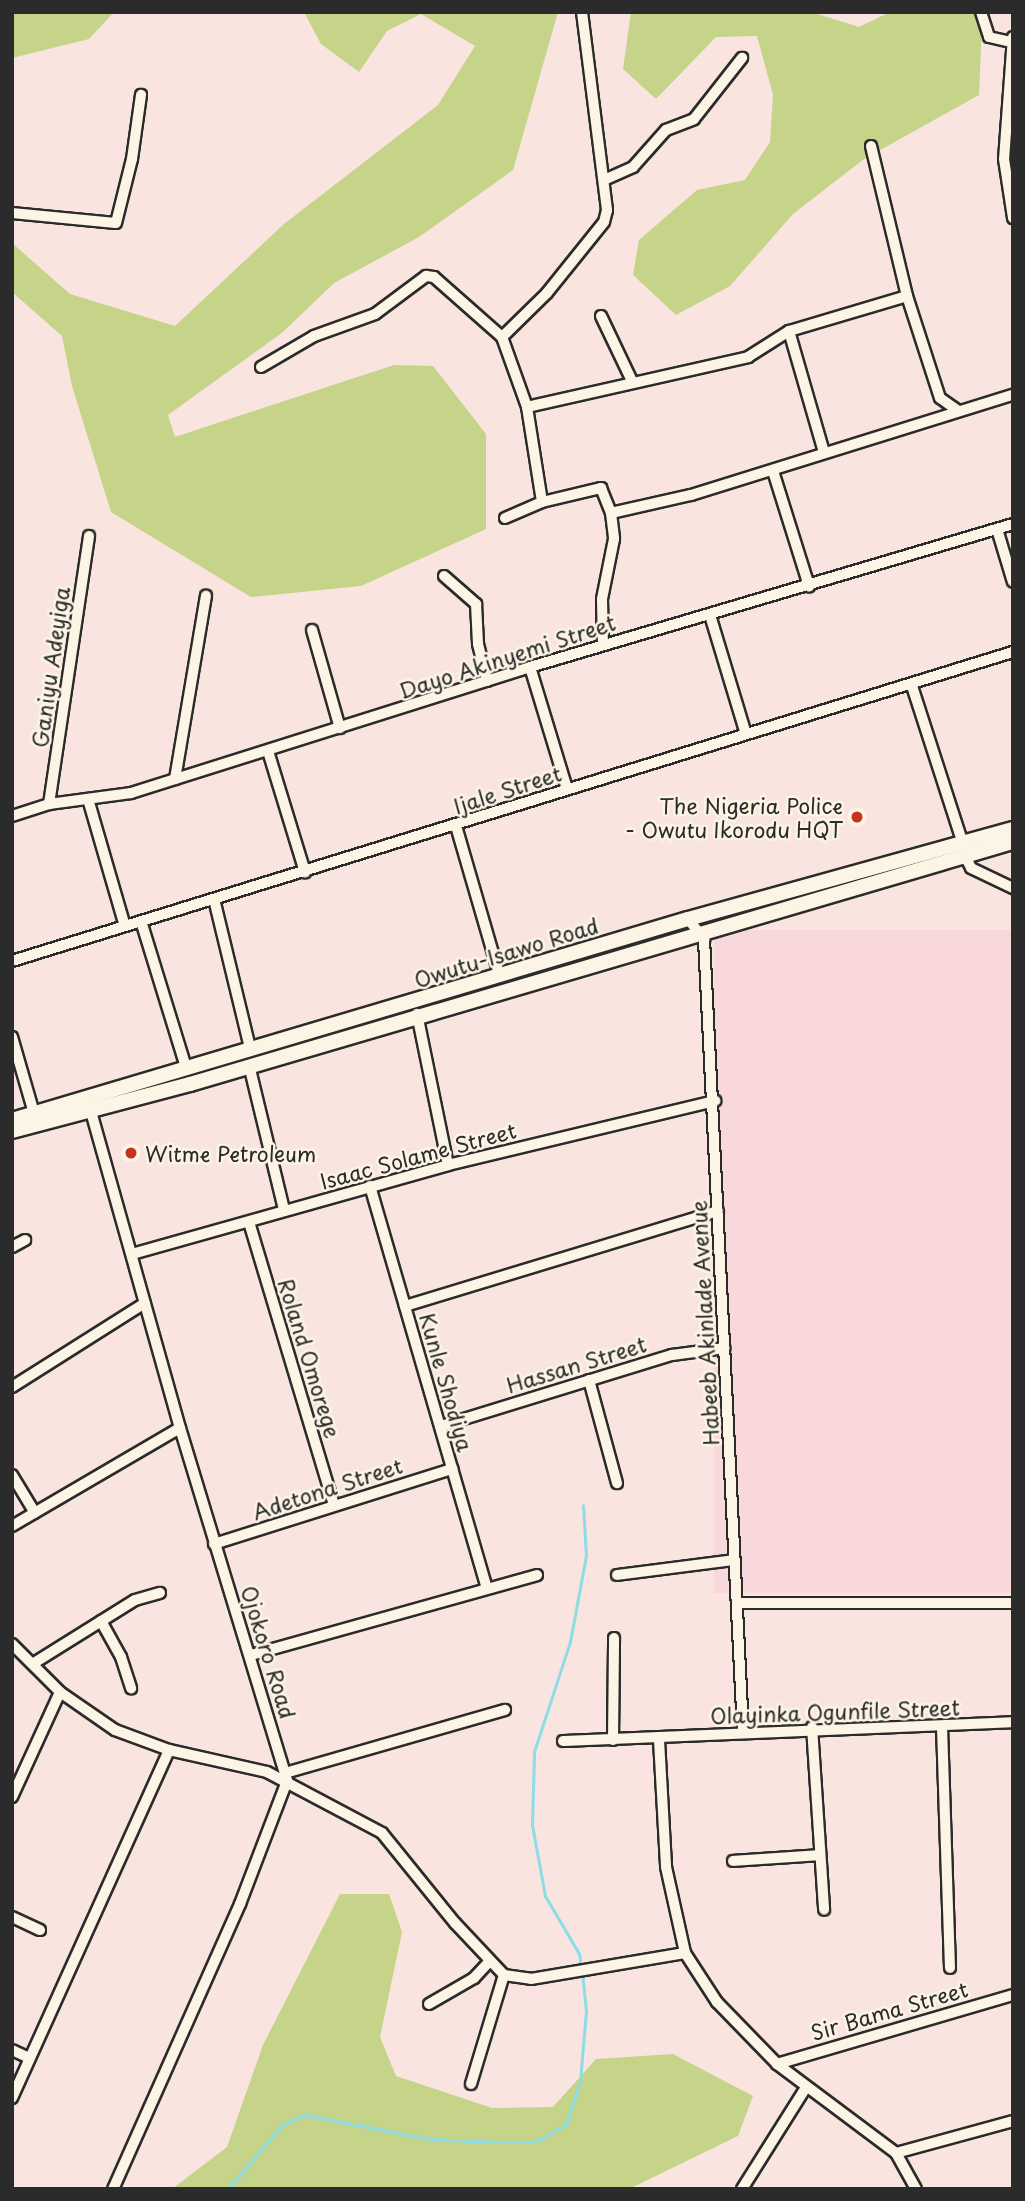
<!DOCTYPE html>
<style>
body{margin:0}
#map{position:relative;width:1025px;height:2201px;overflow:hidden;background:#fae4df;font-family:"Playpen Sans",sans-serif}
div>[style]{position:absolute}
.built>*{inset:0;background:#f8d8da;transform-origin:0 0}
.green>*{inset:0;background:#c5d488}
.stream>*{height:2.5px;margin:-1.25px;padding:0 1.25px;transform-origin:1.25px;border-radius:1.25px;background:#8cdde7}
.roads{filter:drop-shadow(2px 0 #2b2b2b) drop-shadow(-2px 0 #2b2b2b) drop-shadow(0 2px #2b2b2b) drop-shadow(0 -2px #2b2b2b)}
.street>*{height:10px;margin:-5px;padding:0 5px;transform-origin:5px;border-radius:5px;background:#fcf5e5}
.secondary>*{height:14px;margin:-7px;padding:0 7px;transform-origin:7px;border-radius:7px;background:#fcf5e5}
.dots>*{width:19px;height:19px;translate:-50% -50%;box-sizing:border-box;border:4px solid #fcf5e5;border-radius:50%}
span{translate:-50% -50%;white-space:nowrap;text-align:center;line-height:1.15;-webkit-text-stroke:5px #fcf5e5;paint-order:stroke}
.street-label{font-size:21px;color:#2b2b2b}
.poi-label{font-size:21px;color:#2b2b2b}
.right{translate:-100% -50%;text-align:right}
.left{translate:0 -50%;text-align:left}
.frame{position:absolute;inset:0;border:14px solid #2b2b2b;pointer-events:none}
</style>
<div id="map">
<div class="built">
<i style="left:1013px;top:930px;width:663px;height:299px;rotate:90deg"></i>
</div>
<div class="green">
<i style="clip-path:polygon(12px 12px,114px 12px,89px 39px,12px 58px)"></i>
<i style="clip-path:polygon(304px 12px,558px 12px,513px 170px,419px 237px,334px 283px,283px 332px,168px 415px,175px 437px,394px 365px,433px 366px,486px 434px,486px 529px,361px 586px,251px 597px,111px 512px,72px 386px,62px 336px,12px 292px,12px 243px,70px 294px,175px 326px,284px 224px,438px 105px,475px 46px,421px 14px,387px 31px,359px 72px,321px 44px)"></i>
<i style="clip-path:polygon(631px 12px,811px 12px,859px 27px,890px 12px,975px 12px,982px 23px,979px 95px,864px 159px,793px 214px,730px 286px,676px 315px,633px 275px,639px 240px,697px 190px,745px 180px,770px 142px,773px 95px,757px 36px,716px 37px,656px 99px,623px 69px)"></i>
<i style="clip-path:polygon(340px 1894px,389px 1894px,402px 1932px,380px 2037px,396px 2076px,492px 2108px,553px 2107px,596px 2059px,673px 2054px,753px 2096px,738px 2136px,629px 2189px,172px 2189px,227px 2147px,263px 2045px)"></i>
</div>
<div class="stream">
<i style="left:581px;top:1968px;width:14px;rotate:-98deg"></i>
<i style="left:579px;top:1954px;width:67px;rotate:-120.4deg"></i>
<i style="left:545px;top:1896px;width:72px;rotate:-100.4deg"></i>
<i style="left:532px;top:1825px;width:73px;rotate:-88.4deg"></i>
<i style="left:534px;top:1752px;width:116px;rotate:-71.9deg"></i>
<i style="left:570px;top:1642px;width:87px;rotate:-79.5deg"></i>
<i style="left:586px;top:1556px;width:50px;rotate:-93.4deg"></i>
<i style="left:228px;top:2189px;width:84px;rotate:-49.8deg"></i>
<i style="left:282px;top:2125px;width:26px;rotate:-23deg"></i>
<i style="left:306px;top:2115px;width:126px;rotate:11deg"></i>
<i style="left:430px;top:2139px;width:67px;rotate:2.6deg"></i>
<i style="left:497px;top:2142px;width:38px"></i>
<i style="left:535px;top:2142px;width:35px;rotate:-29deg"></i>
<i style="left:566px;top:2125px;width:45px;rotate:-72deg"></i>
<i style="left:580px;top:2082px;width:71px;rotate:-85.2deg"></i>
<i style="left:586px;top:2011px;width:37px;rotate:-96deg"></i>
</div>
<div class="roads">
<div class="street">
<i style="left:582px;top:12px;width:200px;rotate:82.8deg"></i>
<i style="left:607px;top:210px;width:12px;rotate:104deg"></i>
<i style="left:604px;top:222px;width:91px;rotate:128.8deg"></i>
<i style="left:547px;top:293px;width:63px;rotate:135.6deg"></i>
<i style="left:502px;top:337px;width:74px;rotate:70.3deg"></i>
<i style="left:527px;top:407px;width:96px;rotate:81deg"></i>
<i style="left:542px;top:502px;width:61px;rotate:-13.3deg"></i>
<i style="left:601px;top:488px;width:27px;rotate:68deg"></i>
<i style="left:611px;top:513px;width:26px;rotate:83deg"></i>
<i style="left:614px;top:539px;width:61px;rotate:101.3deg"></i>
<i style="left:602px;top:599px;width:46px;rotate:88.8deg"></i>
<i style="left:981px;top:12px;width:26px;rotate:72deg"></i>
<i style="left:989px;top:37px;width:22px;rotate:13deg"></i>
<i style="left:1013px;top:37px;width:122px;rotate:94.2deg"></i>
<i style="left:1004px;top:159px;width:60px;rotate:81.3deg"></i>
<i style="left:871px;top:146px;width:154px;rotate:76.5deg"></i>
<i style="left:907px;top:296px;width:107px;rotate:72.1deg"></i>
<i style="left:940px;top:398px;width:21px;rotate:35deg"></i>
<i style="left:604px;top:180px;width:32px;rotate:-24deg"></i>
<i style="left:633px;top:167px;width:50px;rotate:-48.3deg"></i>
<i style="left:666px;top:130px;width:30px;rotate:-21deg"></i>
<i style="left:694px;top:119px;width:78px;rotate:-51.8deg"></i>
<i style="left:12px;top:213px;width:104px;rotate:5.5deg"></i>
<i style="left:116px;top:223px;width:66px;rotate:-76deg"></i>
<i style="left:132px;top:159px;width:65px;rotate:-82deg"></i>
<i style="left:601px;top:316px;width:74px;rotate:64.5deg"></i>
<i style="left:789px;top:331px;width:126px;rotate:73.9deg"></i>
<i style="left:261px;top:367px;width:61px;rotate:-30.3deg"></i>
<i style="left:314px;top:336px;width:65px;rotate:-19.8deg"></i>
<i style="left:375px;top:314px;width:64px;rotate:-36.7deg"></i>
<i style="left:426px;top:276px;width:8px;rotate:7deg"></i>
<i style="left:434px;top:277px;width:91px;rotate:41.4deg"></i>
<i style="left:527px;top:407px;width:227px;rotate:-12.7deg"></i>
<i style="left:748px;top:357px;width:49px;rotate:-32.4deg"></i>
<i style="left:789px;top:331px;width:123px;rotate:-16.5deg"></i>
<i style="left:773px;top:471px;width:121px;rotate:72.6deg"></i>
<i style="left:611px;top:513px;width:82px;rotate:-12.7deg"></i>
<i style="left:691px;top:495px;width:337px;rotate:-17.3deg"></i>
<i style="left:505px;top:518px;width:40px;rotate:-23.4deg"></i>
<i style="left:997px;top:529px;width:55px;rotate:73.2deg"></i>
<i style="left:444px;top:576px;width:43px;rotate:41.2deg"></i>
<i style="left:476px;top:604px;width:40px;rotate:87.1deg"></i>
<i style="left:478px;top:644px;width:38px;rotate:76deg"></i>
<i style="left:710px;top:615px;width:124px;rotate:73.2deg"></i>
<i style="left:312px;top:630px;width:102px;rotate:74.1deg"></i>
<i style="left:530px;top:667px;width:127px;rotate:73.1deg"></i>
<i style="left:912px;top:686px;width:166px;rotate:72.1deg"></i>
<i style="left:268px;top:751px;width:127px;rotate:73deg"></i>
<i style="left:175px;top:779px;width:186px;rotate:-80.4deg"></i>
<i style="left:88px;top:799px;width:132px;rotate:73.8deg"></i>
<i style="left:49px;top:804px;width:271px;rotate:-81.5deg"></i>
<i style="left:12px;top:816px;width:39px;rotate:-18deg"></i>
<i style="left:49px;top:804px;width:83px;rotate:-7.6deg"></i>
<i style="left:131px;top:793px;width:418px;rotate:-17.5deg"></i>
<i style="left:530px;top:667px;width:504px;rotate:-16.49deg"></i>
<i style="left:456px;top:826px;width:154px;rotate:73.8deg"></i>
<i style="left:965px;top:856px;width:13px;rotate:63deg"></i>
<i style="left:971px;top:868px;width:47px;rotate:25.5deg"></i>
<i style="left:214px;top:899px;width:153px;rotate:76.4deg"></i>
<i style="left:688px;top:919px;width:26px;rotate:51deg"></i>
<i style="left:704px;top:939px;width:792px;rotate:87.18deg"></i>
<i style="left:141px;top:921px;width:153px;rotate:72.9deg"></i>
<i style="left:12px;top:961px;width:1048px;rotate:-17.16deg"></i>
<i style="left:417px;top:1014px;width:154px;rotate:78.4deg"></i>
<i style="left:12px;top:1037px;width:79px;rotate:73.9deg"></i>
<i style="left:249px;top:1065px;width:149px;rotate:76.4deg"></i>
<i style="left:90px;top:1108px;width:332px;rotate:74.3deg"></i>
<i style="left:180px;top:1428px;width:369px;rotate:73.1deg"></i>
<i style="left:287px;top:1781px;width:132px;rotate:110.9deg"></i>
<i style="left:240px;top:1904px;width:312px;rotate:114deg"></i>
<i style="left:370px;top:1186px;width:419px;rotate:73.8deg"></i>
<i style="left:249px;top:1222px;width:295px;rotate:73.3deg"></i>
<i style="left:12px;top:1247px;width:15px;rotate:-28deg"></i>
<i style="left:132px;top:1254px;width:328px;rotate:-15.7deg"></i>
<i style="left:448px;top:1165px;width:275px;rotate:-13.5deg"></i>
<i style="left:405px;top:1306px;width:327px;rotate:-16.9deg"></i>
<i style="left:589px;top:1380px;width:107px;rotate:74.8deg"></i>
<i style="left:12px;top:1387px;width:157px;rotate:-32.3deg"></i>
<i style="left:441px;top:1426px;width:242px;rotate:-17.1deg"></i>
<i style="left:672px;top:1355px;width:53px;rotate:-7.5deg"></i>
<i style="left:12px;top:1475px;width:44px;rotate:58.8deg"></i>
<i style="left:12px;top:1526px;width:194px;rotate:-30.3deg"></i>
<i style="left:214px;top:1544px;width:250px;rotate:-17.5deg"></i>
<i style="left:617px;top:1575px;width:118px;rotate:-7.3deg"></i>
<i style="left:737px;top:1603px;width:276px"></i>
<i style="left:101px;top:1621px;width:41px;rotate:60.9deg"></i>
<i style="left:121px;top:1657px;width:33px;rotate:72deg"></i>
<i style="left:12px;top:1644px;width:68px;rotate:45deg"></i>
<i style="left:60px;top:1692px;width:67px;rotate:34.6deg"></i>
<i style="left:115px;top:1730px;width:58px;rotate:20.3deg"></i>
<i style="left:169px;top:1750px;width:100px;rotate:12.7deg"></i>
<i style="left:267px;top:1772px;width:130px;rotate:27.9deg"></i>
<i style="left:382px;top:1833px;width:116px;rotate:51deg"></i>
<i style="left:455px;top:1923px;width:71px;rotate:46.7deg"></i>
<i style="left:504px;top:1975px;width:27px;rotate:8deg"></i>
<i style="left:531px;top:1979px;width:156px;rotate:-9.6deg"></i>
<i style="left:251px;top:1655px;width:297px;rotate:-15.6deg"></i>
<i style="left:34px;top:1663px;width:119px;rotate:-32deg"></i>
<i style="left:135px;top:1600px;width:26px;rotate:-16deg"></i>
<i style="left:812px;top:1727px;width:183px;rotate:86.2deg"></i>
<i style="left:942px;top:1727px;width:241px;rotate:88.1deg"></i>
<i style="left:613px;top:1740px;width:102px;rotate:-89.4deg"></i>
<i style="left:659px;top:1740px;width:127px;rotate:86.8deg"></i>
<i style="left:666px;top:1867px;width:88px;rotate:77.5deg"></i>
<i style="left:685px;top:1953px;width:59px;rotate:56.9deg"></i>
<i style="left:717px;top:2002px;width:86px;rotate:45.9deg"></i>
<i style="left:777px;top:2064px;width:149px;rotate:36.8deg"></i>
<i style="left:896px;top:2153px;width:41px;rotate:60.9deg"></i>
<i style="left:563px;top:1741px;width:450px;rotate:-2.4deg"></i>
<i style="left:285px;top:1773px;width:229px;rotate:-16deg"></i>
<i style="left:12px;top:1797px;width:115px;rotate:-65.4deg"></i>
<i style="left:733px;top:1861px;width:87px;rotate:-3.9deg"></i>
<i style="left:12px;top:1917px;width:31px;rotate:25deg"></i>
<i style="left:429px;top:2004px;width:52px;rotate:-30deg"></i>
<i style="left:474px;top:1978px;width:22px;rotate:-47deg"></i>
<i style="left:12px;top:2050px;width:19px;rotate:25deg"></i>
<i style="left:777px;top:2064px;width:246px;rotate:-16.3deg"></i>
<i style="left:471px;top:2084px;width:114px;rotate:-73.2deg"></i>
<i style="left:12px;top:2098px;width:382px;rotate:-65.7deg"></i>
<i style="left:896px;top:2153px;width:121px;rotate:-15.3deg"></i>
<i style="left:742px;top:2189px;width:118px;rotate:-57.8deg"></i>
</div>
<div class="secondary">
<i style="left:12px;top:1120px;width:705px;rotate:-16.56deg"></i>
<i style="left:688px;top:919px;width:337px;rotate:-15.5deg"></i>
<i style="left:12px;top:1131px;width:184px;rotate:-14.8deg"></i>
<i style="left:190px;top:1084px;width:858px;rotate:-16.39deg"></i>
</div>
</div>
<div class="dots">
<i style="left:857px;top:817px;background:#c8321e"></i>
<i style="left:131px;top:1153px;background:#c8321e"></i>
</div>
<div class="street-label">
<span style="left:507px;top:656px;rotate:-18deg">Dayo Akinyemi Street</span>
<span style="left:50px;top:667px;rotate:-82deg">Ganiyu Adeyiga</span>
<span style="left:507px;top:789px;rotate:-18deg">Ijale Street</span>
<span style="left:506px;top:952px;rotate:-17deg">Owutu-Isawo Road</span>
<span style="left:418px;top:1155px;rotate:-15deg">Isaac Solame Street</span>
<span style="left:704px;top:1323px;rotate:-93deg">Habeeb Akinlade Avenue</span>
<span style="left:310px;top:1358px;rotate:73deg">Roland Omorege</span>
<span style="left:576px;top:1364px;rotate:-17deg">Hassan Street</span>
<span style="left:447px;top:1382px;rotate:74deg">Kunle Shodiya</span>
<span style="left:327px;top:1488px;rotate:-18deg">Adetona Street</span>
<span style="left:269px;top:1652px;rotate:73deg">Ojokoro Road</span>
<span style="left:835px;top:1711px;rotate:-2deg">Olayinka Ogunfile Street</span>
<span style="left:889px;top:2010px;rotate:-16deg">Sir Bama Street</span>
</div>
<div class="poi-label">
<span class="right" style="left:843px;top:817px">The Nigeria Police<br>- Owutu Ikorodu HQT</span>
<span class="left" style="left:145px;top:1153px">Witme Petroleum</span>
</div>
<div class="frame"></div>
</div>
